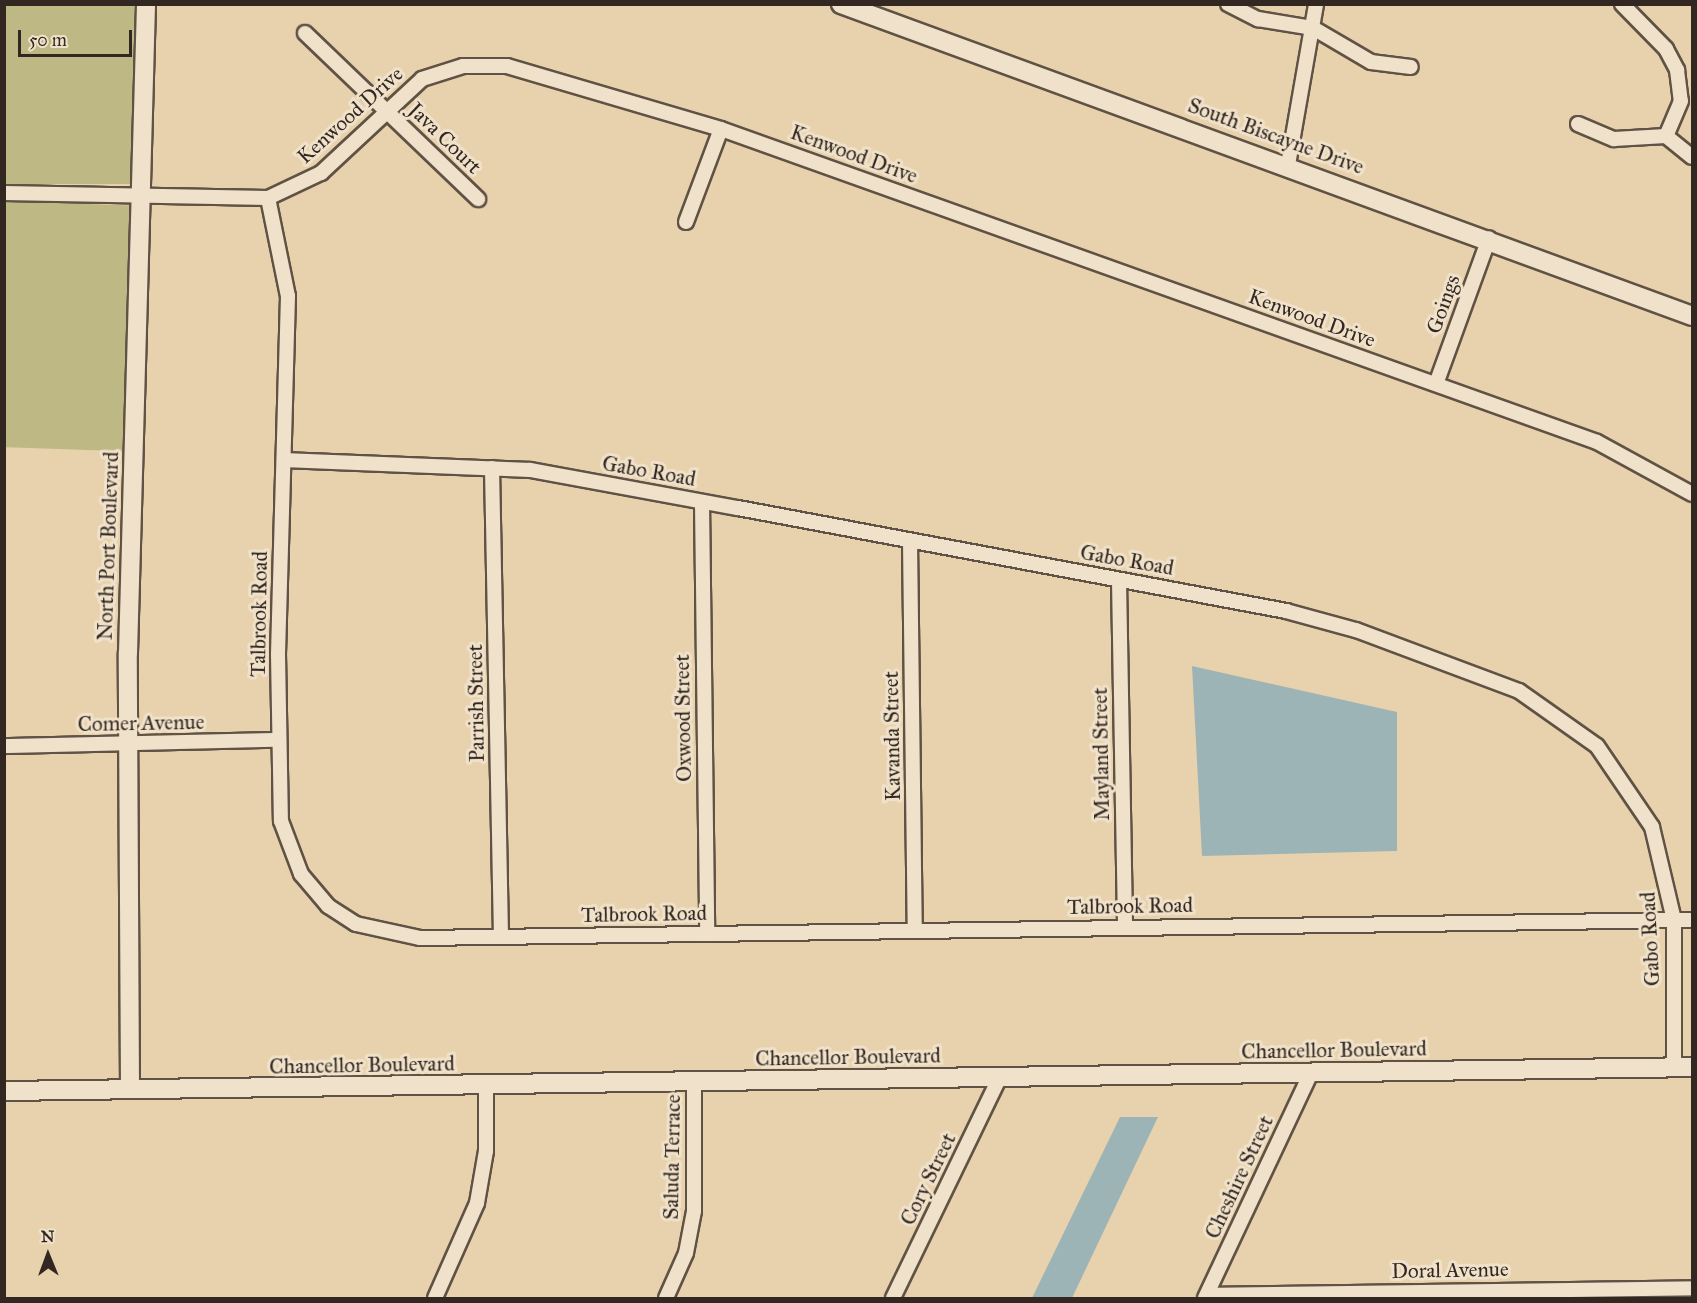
<!DOCTYPE html>
<style>
body{margin:0}
#map{position:relative;width:1697px;height:1303px;overflow:hidden;background:#e8d2ad;font-family:"IM FELL Great Primer",serif}
div>[style]{position:absolute}
.green>*{inset:0;background:#beb984;transform-origin:0 0}
.water>*{inset:0;background:#9db4b6}
.roads{filter:drop-shadow(2px 0 #605244) drop-shadow(-2px 0 #605244) drop-shadow(0 2px #605244) drop-shadow(0 -2px #605244)}
.street>*{height:14px;margin:-7px;padding:0 7px;transform-origin:7px;border-radius:7px;background:#f0e2ca}
.secondary>*{height:18px;margin:-9px;padding:0 9px;transform-origin:9px;border-radius:9px;background:#f0e2ca}
span{translate:-50% -50%;white-space:nowrap;text-align:center;line-height:1.15;-webkit-text-stroke:6px #f0e2ca;paint-order:stroke}
.street-label{font-size:21px;color:#332821}
.frame{position:absolute;inset:0;border:6px solid #332821;pointer-events:none}
.north{position:absolute;left:18px;top:1225px;width:60px;height:60px;-webkit-text-stroke:4px #f0e2ca;paint-order:stroke;rotate:359deg;font-size:16px;font-weight:700;line-height:24px;text-align:center;color:#332821}
.north::after{content:'';display:block;margin:auto;width:21px;height:27px;background:#332821;clip-path:polygon(50% 0,100% 100%,50% 72%,0 100%)}
.scale{position:absolute;left:18px;top:30px;width:114px;height:27px;box-sizing:border-box;border:3px solid #332821;border-top:0;padding-left:8px;font-size:18px;line-height:21px;white-space:nowrap;color:#332821;-webkit-text-stroke:4px #f0e2ca;paint-order:stroke}
</style>
<div id="map">
<div class="green">
<i style="left:5px;top:5px;width:133px;height:179px"></i>
<i style="left:5px;top:201px;width:127px;height:246px;rotate:2deg"></i>
</div>
<div class="water">
<i style="clip-path:polygon(1192px 666px,1397px 712px,1397px 851px,1202px 856px)"></i>
<i style="clip-path:polygon(1120px 1117px,1158px 1117px,1072px 1298px,1032px 1298px)"></i>
</div>
<div class="roads">
<div class="street">
<i style="left:1228px;top:4px;width:34px;rotate:27deg"></i>
<i style="left:1258px;top:19px;width:56px;rotate:9.3deg"></i>
<i style="left:1313px;top:28px;width:67px;rotate:30.4deg"></i>
<i style="left:1371px;top:62px;width:40px;rotate:7.1deg"></i>
<i style="left:1622px;top:4px;width:63px;rotate:45.6deg"></i>
<i style="left:1666px;top:49px;width:24px;rotate:62deg"></i>
<i style="left:1677px;top:70px;width:31px;rotate:83deg"></i>
<i style="left:1681px;top:101px;width:38px;rotate:113deg"></i>
<i style="left:305px;top:33px;width:240px;rotate:43.8deg"></i>
<i style="left:1578px;top:124px;width:39px;rotate:23deg"></i>
<i style="left:1614px;top:139px;width:52px;rotate:-3.3deg"></i>
<i style="left:1666px;top:136px;width:33px;rotate:39deg"></i>
<i style="left:1288px;top:165px;width:163px;rotate:-80.1deg"></i>
<i style="left:4px;top:193px;width:264px;rotate:1.1deg"></i>
<i style="left:268px;top:198px;width:59px;rotate:-25.3deg"></i>
<i style="left:321px;top:173px;width:138px;rotate:-42.9deg"></i>
<i style="left:422px;top:79px;width:43px;rotate:-17.6deg"></i>
<i style="left:463px;top:66px;width:44px"></i>
<i style="left:507px;top:66px;width:223px;rotate:16.4deg"></i>
<i style="left:721px;top:129px;width:930px;rotate:19.66deg"></i>
<i style="left:1597px;top:442px;width:108px;rotate:28.7deg"></i>
<i style="left:268px;top:198px;width:100px;rotate:78.5deg"></i>
<i style="left:288px;top:296px;width:358px;rotate:91.6deg"></i>
<i style="left:278px;top:654px;width:167px;rotate:89deg"></i>
<i style="left:281px;top:821px;width:57px;rotate:69.3deg"></i>
<i style="left:301px;top:874px;width:42px;rotate:49.8deg"></i>
<i style="left:328px;top:906px;width:33px;rotate:33deg"></i>
<i style="left:356px;top:924px;width:66px;rotate:12.3deg"></i>
<i style="left:420px;top:938px;width:1272px;rotate:-0.81deg"></i>
<i style="left:686px;top:222px;width:99px;rotate:-69.4deg"></i>
<i style="left:1436px;top:384px;width:155px;rotate:-70deg"></i>
<i style="left:284px;top:460px;width:246px;rotate:2.3deg"></i>
<i style="left:530px;top:470px;width:211px;rotate:10.4deg"></i>
<i style="left:738px;top:508px;width:558px;rotate:10.64deg"></i>
<i style="left:1286px;top:611px;width:73px;rotate:15.2deg"></i>
<i style="left:1356px;top:630px;width:174px;rotate:20.5deg"></i>
<i style="left:1519px;top:691px;width:95px;rotate:35.2deg"></i>
<i style="left:1597px;top:746px;width:98px;rotate:55.8deg"></i>
<i style="left:1652px;top:827px;width:96px;rotate:76.7deg"></i>
<i style="left:1674px;top:920px;width:148px;rotate:90deg"></i>
<i style="left:492px;top:468px;width:469px;rotate:88.9deg"></i>
<i style="left:702px;top:502px;width:432px;rotate:89.3deg"></i>
<i style="left:910px;top:541px;width:389px;rotate:89.3deg"></i>
<i style="left:1119px;top:580px;width:347px;rotate:89deg"></i>
<i style="left:4px;top:746px;width:274px;rotate:-1.3deg"></i>
<i style="left:1207px;top:1295px;width:485px;rotate:-0.8deg"></i>
<i style="left:435px;top:1298px;width:104px;rotate:-66.1deg"></i>
<i style="left:477px;top:1203px;width:53px;rotate:-80.2deg"></i>
<i style="left:486px;top:1151px;width:65px;rotate:-90deg"></i>
<i style="left:666px;top:1298px;width:49px;rotate:-66deg"></i>
<i style="left:686px;top:1253px;width:43px;rotate:-79.2deg"></i>
<i style="left:694px;top:1211px;width:128px;rotate:-90deg"></i>
<i style="left:893px;top:1298px;width:246px;rotate:-64.2deg"></i>
<i style="left:1205px;top:1298px;width:249px;rotate:-64.8deg"></i>
</div>
<div class="secondary">
<i style="left:841px;top:4px;width:906px;rotate:20.13deg"></i>
<i style="left:130px;top:1089px;width:436px;rotate:-90.3deg"></i>
<i style="left:128px;top:653px;width:649px;rotate:-88.41deg"></i>
<i style="left:4px;top:1091px;width:1688px;rotate:-0.81deg"></i>
</div>
</div>
<div class="street-label">
<span style="left:350px;top:115px;rotate:-42deg">Kenwood Drive</span>
<span style="left:1276px;top:136px;rotate:20deg">South Biscayne Drive</span>
<span style="left:445px;top:138px;rotate:44deg">Java Court</span>
<span style="left:854px;top:154px;rotate:20deg">Kenwood Drive</span>
<span style="left:1443px;top:304px;rotate:-70deg">Goings</span>
<span style="left:1312px;top:318px;rotate:20deg">Kenwood Drive</span>
<span style="left:649px;top:471px;rotate:10deg">Gabo Road</span>
<span style="left:108px;top:546px;rotate:-88deg">North Port Boulevard</span>
<span style="left:1127px;top:560px;rotate:10deg">Gabo Road</span>
<span style="left:259px;top:614px;rotate:-89deg">Talbrook Road</span>
<span style="left:476px;top:703px;rotate:-91deg">Parrish Street</span>
<span style="left:683px;top:718px;rotate:-91deg">Oxwood Street</span>
<span style="left:141px;top:723px;rotate:-1deg">Comer Avenue</span>
<span style="left:892px;top:736px;rotate:-91deg">Kavanda Street</span>
<span style="left:1101px;top:754px;rotate:-91deg">Mayland Street</span>
<span style="left:1130px;top:906px;rotate:-1deg">Talbrook Road</span>
<span style="left:644px;top:914px;rotate:-1deg">Talbrook Road</span>
<span style="left:1650px;top:939px;rotate:-93deg">Gabo Road</span>
<span style="left:1334px;top:1050px;rotate:-1deg">Chancellor Boulevard</span>
<span style="left:848px;top:1057px;rotate:-1deg">Chancellor Boulevard</span>
<span style="left:362px;top:1065px;rotate:-1deg">Chancellor Boulevard</span>
<span style="left:672px;top:1157px;rotate:-89deg">Saluda Terrace</span>
<span style="left:1239px;top:1177px;rotate:-65deg">Cheshire Street</span>
<span style="left:928px;top:1179px;rotate:-64deg">Cory Street</span>
<span style="left:1450px;top:1270px;rotate:-1deg">Doral Avenue</span>
</div>
<div class="frame"></div>
<div class="north">N</div>
<div class="scale">50 m</div>
</div>
